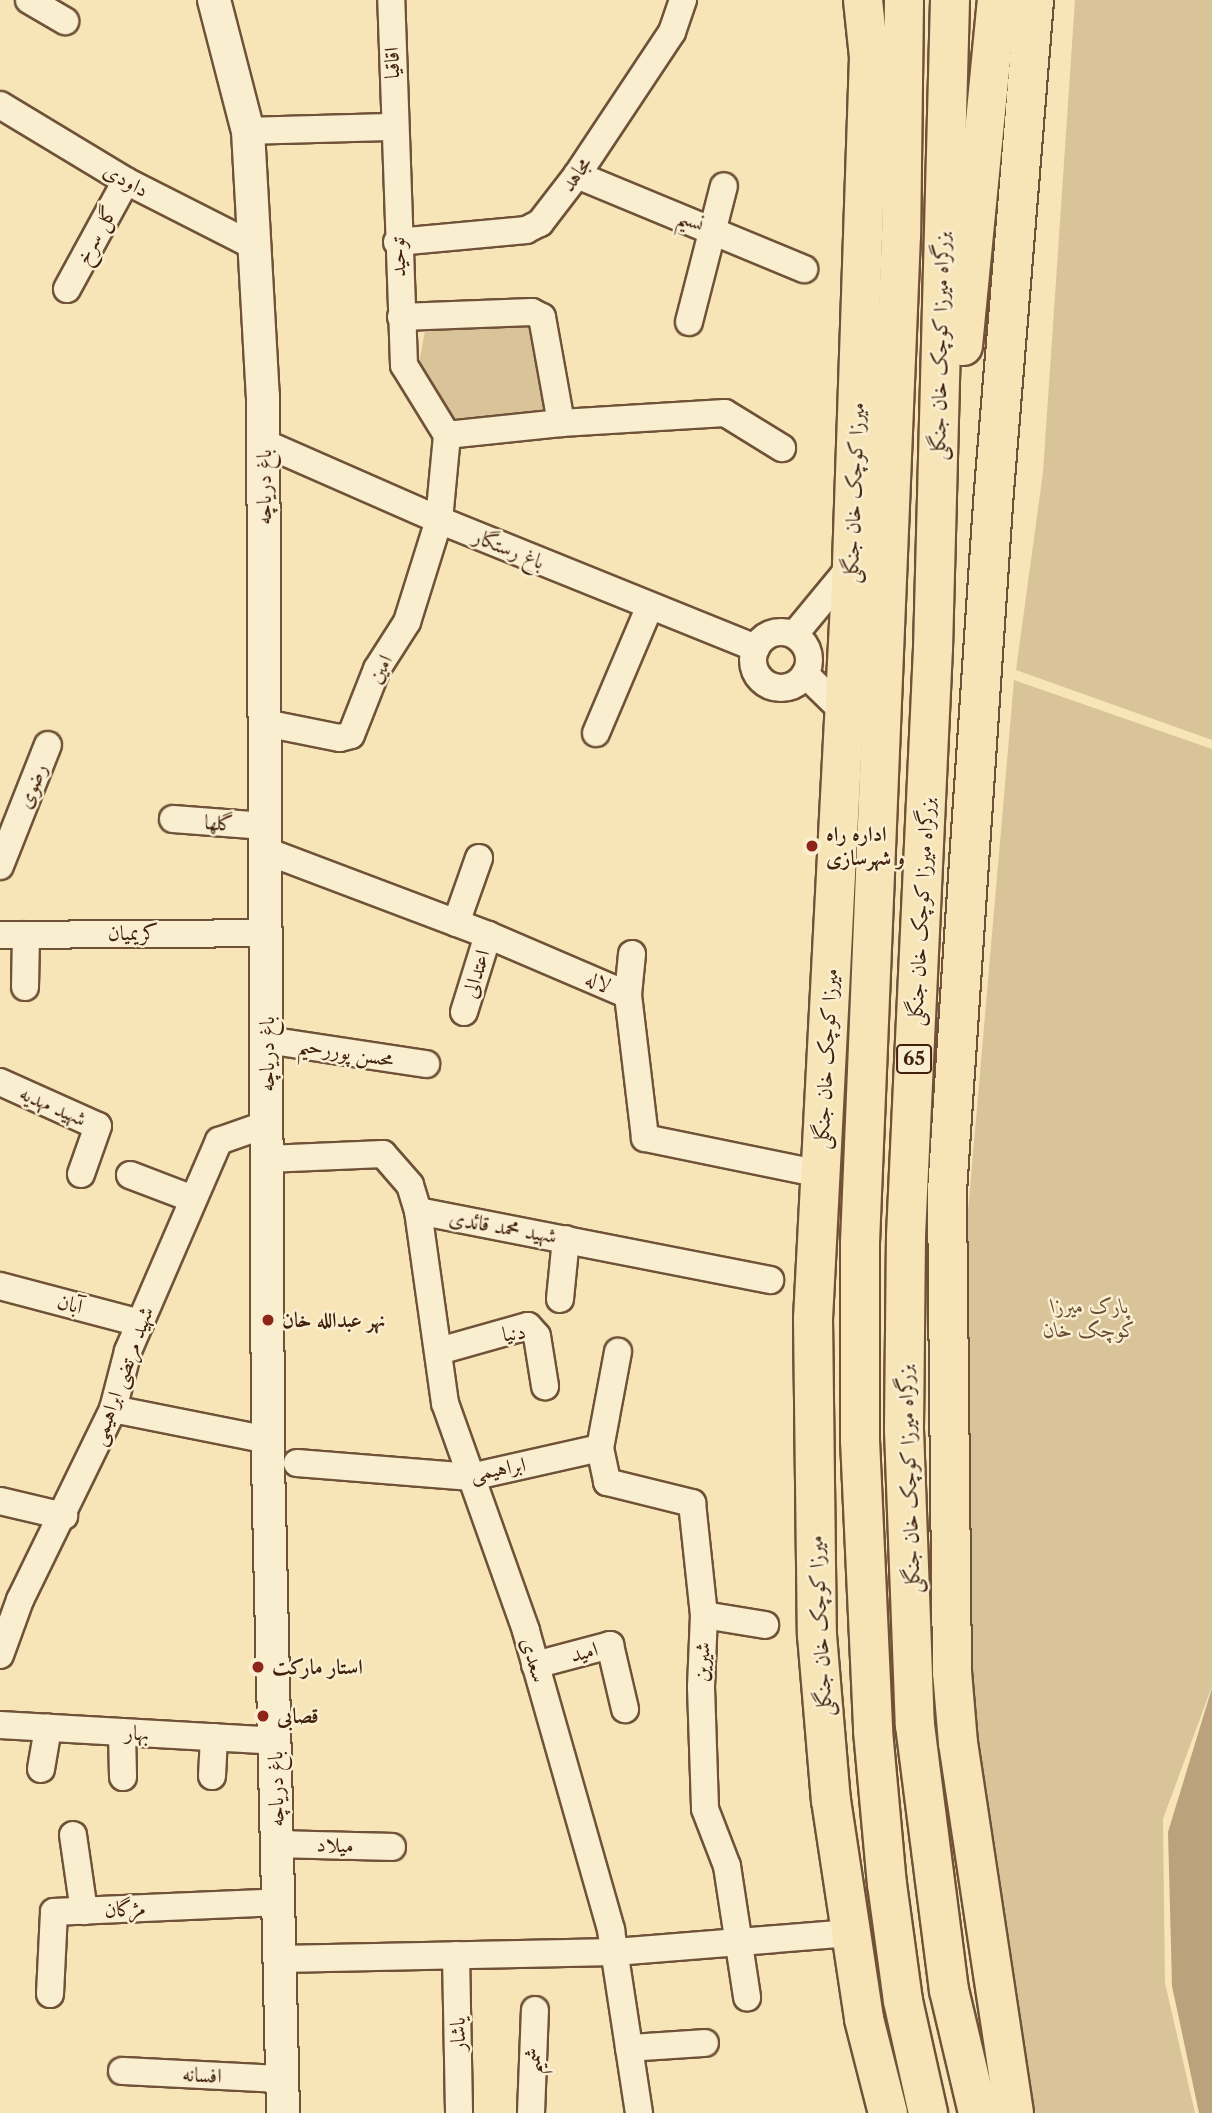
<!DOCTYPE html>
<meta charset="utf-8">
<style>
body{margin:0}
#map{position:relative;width:1212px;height:2113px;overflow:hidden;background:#f8e5b7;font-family:"Libre Caslon Text",Amiri,serif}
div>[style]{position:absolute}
.green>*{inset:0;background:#d9c49a}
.water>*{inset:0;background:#baa27d}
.roads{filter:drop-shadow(2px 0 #6f5238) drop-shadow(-2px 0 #6f5238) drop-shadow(0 2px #6f5238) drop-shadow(0 -2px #6f5238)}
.minor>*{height:26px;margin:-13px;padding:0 13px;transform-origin:13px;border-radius:13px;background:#faeed0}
.minor>.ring{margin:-13px;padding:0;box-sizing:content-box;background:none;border:26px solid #faeed0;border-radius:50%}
.tertiary>*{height:32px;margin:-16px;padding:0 16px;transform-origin:16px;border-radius:16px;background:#faeed0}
.primary>*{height:38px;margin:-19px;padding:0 19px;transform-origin:19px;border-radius:19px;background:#f8e5b7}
.trunk>*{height:38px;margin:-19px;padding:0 19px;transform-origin:19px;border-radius:19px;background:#f8e5b7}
.dots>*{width:19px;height:19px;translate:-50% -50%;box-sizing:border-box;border:4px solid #faeed0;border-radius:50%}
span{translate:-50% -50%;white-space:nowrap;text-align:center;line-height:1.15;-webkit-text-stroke:5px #faeed0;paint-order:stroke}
.shield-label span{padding:2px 5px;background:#faeed0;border:2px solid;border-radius:5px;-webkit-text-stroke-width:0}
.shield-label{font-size:19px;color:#41210d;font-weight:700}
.street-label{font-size:21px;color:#41210d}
.poi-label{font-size:21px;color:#41210d;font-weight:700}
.left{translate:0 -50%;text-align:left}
.park-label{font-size:21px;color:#674a30;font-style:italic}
</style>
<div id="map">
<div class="green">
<i style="clip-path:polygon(1075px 0,1212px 0,1212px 740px,1016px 670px,1043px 472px)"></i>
<i style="clip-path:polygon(529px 323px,551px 418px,454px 423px,417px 372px,425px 331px)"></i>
<i style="clip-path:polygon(1014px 680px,1212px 749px,1212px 1686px,1163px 1819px,1165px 1983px,1195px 2113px,1034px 2113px,1018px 2055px,972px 1742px,966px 1235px)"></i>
</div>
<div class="water">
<i style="clip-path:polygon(1212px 1688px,1212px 2113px,1199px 2113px,1172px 1986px,1168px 1832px)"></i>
</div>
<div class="roads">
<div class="minor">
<i style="left:29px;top:0;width:42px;rotate:30.3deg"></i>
<i style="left:0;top:105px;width:147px;rotate:31.1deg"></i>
<i style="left:126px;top:181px;width:146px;rotate:26.9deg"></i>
<i style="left:248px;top:131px;width:146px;rotate:-1.6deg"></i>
<i style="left:577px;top:175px;width:246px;rotate:22.5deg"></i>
<i style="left:397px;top:242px;width:130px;rotate:-5.3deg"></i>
<i style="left:526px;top:230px;width:16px;rotate:-27deg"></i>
<i style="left:540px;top:223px;width:61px;rotate:-52.4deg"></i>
<i style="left:577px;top:175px;width:172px;rotate:-56.4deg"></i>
<i style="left:672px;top:32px;width:34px;rotate:-71deg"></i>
<i style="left:67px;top:289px;width:123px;rotate:-61.4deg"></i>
<i style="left:401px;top:317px;width:131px;rotate:-2.2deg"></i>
<i style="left:532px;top:312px;width:11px;rotate:27deg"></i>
<i style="left:542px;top:317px;width:108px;rotate:79.8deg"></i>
<i style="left:561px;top:423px;width:115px;rotate:174deg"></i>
<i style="left:689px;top:322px;width:140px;rotate:-75.6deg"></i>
<i style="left:561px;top:423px;width:164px;rotate:-3.5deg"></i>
<i style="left:725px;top:413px;width:67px;rotate:31.6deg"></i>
<i style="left:264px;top:443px;width:191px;rotate:23.7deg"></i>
<i style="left:439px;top:520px;width:342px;rotate:22deg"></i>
<i class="ring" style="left:753px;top:632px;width:30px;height:30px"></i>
<i style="left:794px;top:635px;width:91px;rotate:-50.4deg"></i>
<i style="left:805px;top:674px;width:54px;rotate:44.3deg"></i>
<i style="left:265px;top:723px;width:76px;rotate:11.3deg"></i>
<i style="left:340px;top:738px;width:11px;rotate:-15deg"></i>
<i style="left:351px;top:735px;width:71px;rotate:-68.5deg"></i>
<i style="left:377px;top:669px;width:56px;rotate:-57.4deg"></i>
<i style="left:407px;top:622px;width:107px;rotate:-72.6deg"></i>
<i style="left:439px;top:520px;width:85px;rotate:-84.6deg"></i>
<i style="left:447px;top:435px;width:82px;rotate:-121.6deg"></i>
<i style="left:404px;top:365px;width:365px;rotate:-92deg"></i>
<i style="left:596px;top:733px;width:138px;rotate:-67deg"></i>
<i style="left:173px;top:819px;width:92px;rotate:4.4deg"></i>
<i style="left:266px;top:851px;width:237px;rotate:20.7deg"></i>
<i style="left:488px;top:935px;width:152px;rotate:23.2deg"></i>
<i style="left:0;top:866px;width:130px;rotate:-68.4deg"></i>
<i style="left:456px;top:923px;width:69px;rotate:-70.5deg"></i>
<i style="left:0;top:935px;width:266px;rotate:-0.4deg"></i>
<i style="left:632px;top:954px;width:41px;rotate:95.6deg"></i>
<i style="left:628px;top:995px;width:144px;rotate:83.2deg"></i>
<i style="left:645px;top:1138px;width:180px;rotate:11.6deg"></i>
<i style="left:25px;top:987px;width:52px;rotate:-88.9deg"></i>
<i style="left:464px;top:1012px;width:81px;rotate:-72.7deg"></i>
<i style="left:267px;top:1040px;width:161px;rotate:8.6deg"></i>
<i style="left:0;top:1082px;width:107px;rotate:24.2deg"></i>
<i style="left:98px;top:1126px;width:51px;rotate:109.5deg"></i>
<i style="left:267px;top:1159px;width:116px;rotate:-2.5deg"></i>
<i style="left:383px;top:1154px;width:41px;rotate:48.9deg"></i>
<i style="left:410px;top:1185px;width:27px;rotate:73deg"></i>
<i style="left:418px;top:1211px;width:359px;rotate:11.1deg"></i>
<i style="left:130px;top:1175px;width:67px;rotate:20.9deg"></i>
<i style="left:418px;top:1211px;width:194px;rotate:82deg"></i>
<i style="left:445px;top:1403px;width:242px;rotate:70.4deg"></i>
<i style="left:526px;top:1631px;width:311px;rotate:74.1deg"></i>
<i style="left:611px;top:1930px;width:185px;rotate:81.3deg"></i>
<i style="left:0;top:1286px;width:145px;rotate:14.8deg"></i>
<i style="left:560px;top:1299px;width:60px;rotate:-84.3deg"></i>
<i style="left:439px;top:1351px;width:92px;rotate:-15.7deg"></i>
<i style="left:528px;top:1326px;width:13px;rotate:48deg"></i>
<i style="left:537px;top:1336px;width:51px;rotate:80.9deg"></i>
<i style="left:113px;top:1409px;width:158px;rotate:11.3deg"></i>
<i style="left:600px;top:1448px;width:35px;rotate:78deg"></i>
<i style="left:607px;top:1482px;width:88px;rotate:13.9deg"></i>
<i style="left:692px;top:1503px;width:113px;rotate:83.9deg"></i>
<i style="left:704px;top:1615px;width:72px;rotate:92.4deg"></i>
<i style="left:701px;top:1687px;width:122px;rotate:88.1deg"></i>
<i style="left:705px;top:1809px;width:61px;rotate:68.9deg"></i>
<i style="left:727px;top:1866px;width:133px;rotate:81.3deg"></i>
<i style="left:297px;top:1463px;width:175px;rotate:4.6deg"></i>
<i style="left:471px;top:1477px;width:132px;rotate:-12.7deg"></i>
<i style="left:600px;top:1448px;width:98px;rotate:-79.4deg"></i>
<i style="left:0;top:1501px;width:66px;rotate:13.2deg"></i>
<i style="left:704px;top:1615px;width:62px;rotate:9.3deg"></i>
<i style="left:0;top:1655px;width:59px;rotate:-70deg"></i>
<i style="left:20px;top:1600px;width:212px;rotate:-64deg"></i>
<i style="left:113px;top:1409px;width:60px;rotate:-75.5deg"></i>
<i style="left:128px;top:1351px;width:229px;rotate:-66.6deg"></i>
<i style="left:219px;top:1141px;width:51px;rotate:-19.5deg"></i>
<i style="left:535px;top:1665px;width:78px;rotate:-14.9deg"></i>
<i style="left:610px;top:1645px;width:66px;rotate:76.8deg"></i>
<i style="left:0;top:1725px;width:275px;rotate:3.3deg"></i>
<i style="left:122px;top:1732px;width:45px;rotate:88.7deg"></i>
<i style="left:41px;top:1769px;width:42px;rotate:-80.3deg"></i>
<i style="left:212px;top:1776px;width:39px;rotate:-87deg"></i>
<i style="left:73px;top:1835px;width:77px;rotate:81.8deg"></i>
<i style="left:277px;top:1844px;width:115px;rotate:1.5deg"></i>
<i style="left:456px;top:1955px;width:158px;rotate:88.9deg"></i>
<i style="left:280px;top:1959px;width:335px;rotate:-1.2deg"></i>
<i style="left:615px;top:1952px;width:236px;rotate:-4.6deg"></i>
<i style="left:50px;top:1994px;width:82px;rotate:-87.2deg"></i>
<i style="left:54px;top:1912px;width:225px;rotate:-2.5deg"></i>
<i style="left:629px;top:2048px;width:76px;rotate:-3.8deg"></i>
<i style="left:122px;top:2071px;width:160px;rotate:2.9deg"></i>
<i style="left:531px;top:2113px;width:103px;rotate:-87.8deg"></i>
</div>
<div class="tertiary">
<i style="left:214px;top:0;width:135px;rotate:75.5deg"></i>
<i style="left:248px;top:131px;width:265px;rotate:86.8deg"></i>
<i style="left:263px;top:396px;width:1066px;rotate:89.73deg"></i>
<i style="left:268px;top:1462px;width:651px;rotate:88.68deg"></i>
</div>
<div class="primary">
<i style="left:863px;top:0;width:57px;rotate:84deg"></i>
<i style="left:869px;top:57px;width:508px;rotate:91.92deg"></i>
<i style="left:852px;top:565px;width:754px;rotate:92.96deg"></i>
<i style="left:813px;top:1318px;width:317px;rotate:89.3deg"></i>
<i style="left:817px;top:1635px;width:166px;rotate:85.2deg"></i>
<i style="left:831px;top:1800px;width:221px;rotate:81.4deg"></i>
<i style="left:864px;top:2019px;width:97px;rotate:75.7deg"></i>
<i style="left:1014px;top:2113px;width:374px;rotate:-98.6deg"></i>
<i style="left:958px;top:1743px;width:71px;rotate:-94.8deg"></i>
<i style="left:952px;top:1672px;width:481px;rotate:-90.6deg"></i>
<i style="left:947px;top:1191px;width:690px;rotate:-86.17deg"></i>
<i style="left:993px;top:503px;width:505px;rotate:-85.34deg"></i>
</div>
<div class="trunk">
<i style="left:904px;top:0;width:235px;rotate:90.7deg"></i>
<i style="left:901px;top:235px;width:1010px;rotate:92.33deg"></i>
<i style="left:860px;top:1244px;width:196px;rotate:90deg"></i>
<i style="left:860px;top:1440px;width:291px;rotate:87.4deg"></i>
<i style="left:873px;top:1731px;width:154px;rotate:84.8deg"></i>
<i style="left:887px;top:1884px;width:118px;rotate:82.2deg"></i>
<i style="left:903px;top:2001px;width:115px;rotate:77.4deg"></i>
<i style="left:950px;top:0;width:648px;rotate:91.5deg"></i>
<i style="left:933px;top:648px;width:589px;rotate:92.63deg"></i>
<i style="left:906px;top:1236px;width:194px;rotate:90.6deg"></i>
<i style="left:904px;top:1430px;width:295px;rotate:87.9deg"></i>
<i style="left:915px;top:1725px;width:267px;rotate:82.7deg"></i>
<i style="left:949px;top:1990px;width:126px;rotate:76.7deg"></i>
<i style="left:963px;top:346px;width:348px;rotate:-84.4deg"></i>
</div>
</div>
<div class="dots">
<i style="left:812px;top:846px;background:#8f2418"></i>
<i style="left:268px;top:1320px;background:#8f2418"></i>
<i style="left:258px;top:1667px;background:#8f2418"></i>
<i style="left:263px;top:1716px;background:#8f2418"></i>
</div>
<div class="shield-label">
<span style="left:914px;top:1059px">65</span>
</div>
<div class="street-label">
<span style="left:392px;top:63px;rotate:-91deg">اقاقیا</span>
<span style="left:576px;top:174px;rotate:-54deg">مجاهد</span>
<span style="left:126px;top:180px;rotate:29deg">داودی</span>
<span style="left:691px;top:220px;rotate:21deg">نسیم</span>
<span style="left:96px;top:235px;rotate:-61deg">گل سرخ</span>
<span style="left:398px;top:257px;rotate:-92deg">توحید</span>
<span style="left:940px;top:346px;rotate:-89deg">بزرگراه میرزا کوچک خان جنگلی</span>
<span style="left:264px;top:487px;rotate:-90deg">باغ دریاچه</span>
<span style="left:854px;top:493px;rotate:-88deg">میرزا کوچک خان جنگلی</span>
<span style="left:509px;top:549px;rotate:22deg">باغ رستگار</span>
<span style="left:380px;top:669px;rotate:-62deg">امین</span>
<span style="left:32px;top:786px;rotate:-68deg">رضوی</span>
<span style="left:219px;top:823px;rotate:4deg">گلها</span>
<span style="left:921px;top:912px;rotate:-87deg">بزرگراه میرزا کوچک خان جنگلی</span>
<span style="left:133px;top:933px">کریمیان</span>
<span style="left:476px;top:974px;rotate:-73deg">اعتدالی</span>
<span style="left:598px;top:982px;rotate:23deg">لاله</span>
<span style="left:346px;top:1052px;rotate:9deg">محسن پوررحیم</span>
<span style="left:267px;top:1054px;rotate:-90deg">باغ دریاچه</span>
<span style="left:826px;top:1059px;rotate:-87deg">میرزا کوچک خان جنگلی</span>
<span style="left:53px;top:1106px;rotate:24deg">شهید مهدیه</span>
<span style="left:503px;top:1227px;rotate:10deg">شهید محمد قائدی</span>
<span style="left:70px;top:1304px;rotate:15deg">آبان</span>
<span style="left:514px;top:1333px;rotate:-8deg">دنیا</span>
<span style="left:122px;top:1376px;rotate:-70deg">شهید مرتضی ابراهیمی</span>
<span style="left:498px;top:1469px;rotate:-10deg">ابراهیمی</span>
<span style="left:909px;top:1479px;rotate:-92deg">بزرگراه میرزا کوچک خان جنگلی</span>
<span style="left:820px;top:1626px;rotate:-93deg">میرزا کوچک خان جنگلی</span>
<span style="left:584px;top:1652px;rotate:-15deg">امید</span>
<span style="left:534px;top:1660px;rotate:74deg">سعدی</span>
<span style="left:702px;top:1662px;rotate:-87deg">شیرین</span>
<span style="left:137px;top:1733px;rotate:3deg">بهار</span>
<span style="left:276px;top:1789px;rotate:-91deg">باغ دریاچه</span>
<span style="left:335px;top:1845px;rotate:2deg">میلاد</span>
<span style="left:125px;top:1909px;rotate:-3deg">مژگان</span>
<span style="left:458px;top:2034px;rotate:-91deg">یاشار</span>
<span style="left:533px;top:2061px;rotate:-88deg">شمیم</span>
<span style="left:202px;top:2075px;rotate:3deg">افسانه</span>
</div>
<div class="poi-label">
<span class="left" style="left:826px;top:846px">اداره راه<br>و شهرسازی</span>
<span class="left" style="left:282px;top:1320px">نهر عبدالله خان</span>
<span class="left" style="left:272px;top:1667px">استار مارکت</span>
<span class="left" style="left:277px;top:1716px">قصابی</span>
</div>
<div class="park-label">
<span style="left:1090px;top:1318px">پارک میرزا<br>کوچک خان</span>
</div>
</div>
